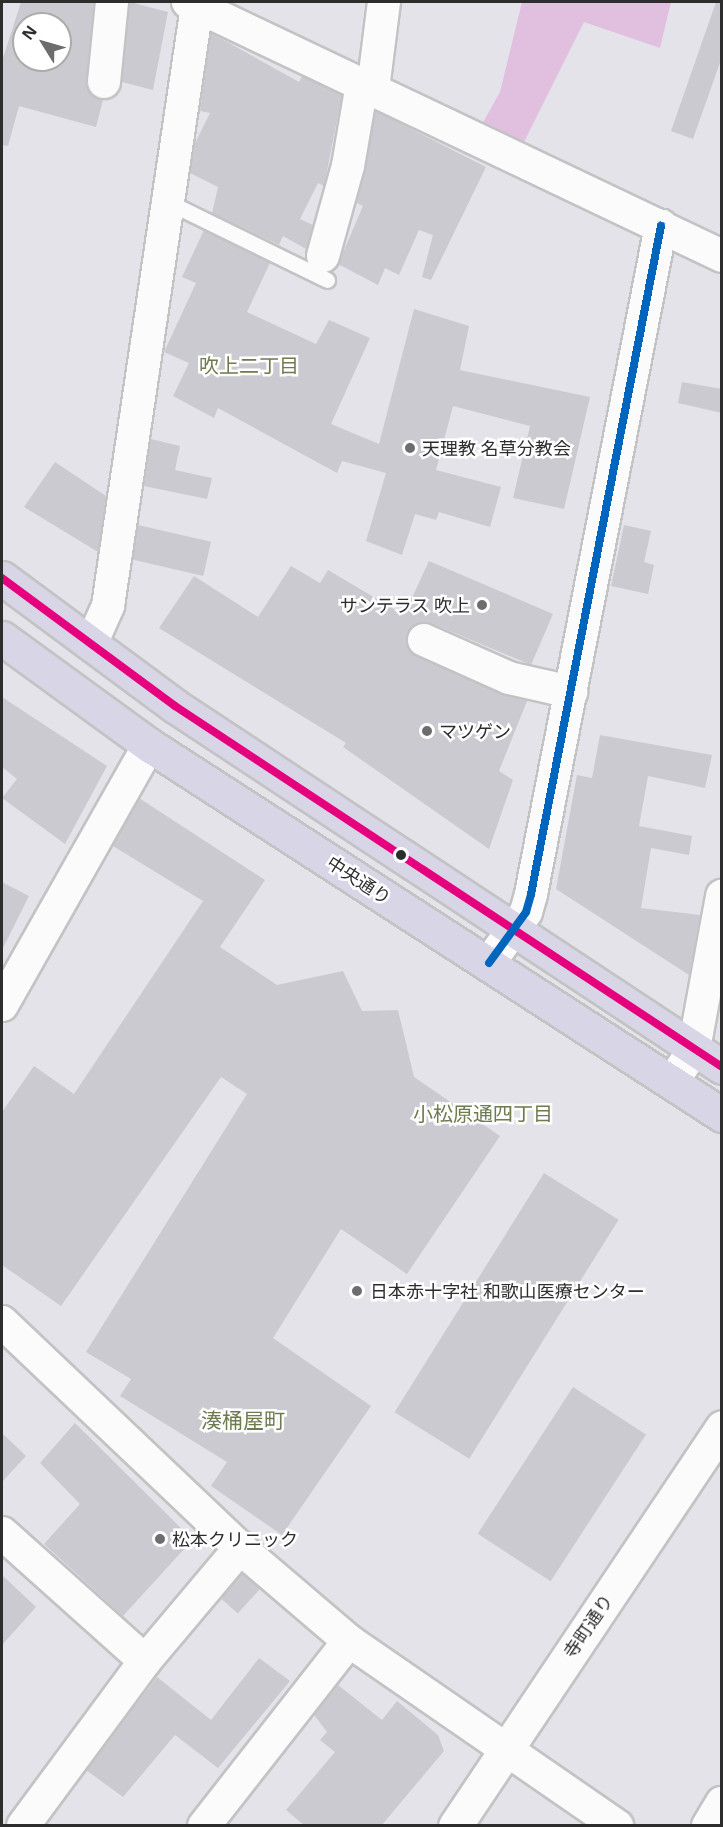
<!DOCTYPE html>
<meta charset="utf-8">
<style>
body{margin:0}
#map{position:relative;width:723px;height:1827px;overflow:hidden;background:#e4e3ea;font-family:"Noto Sans","Noto Sans JP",sans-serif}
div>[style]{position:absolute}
.green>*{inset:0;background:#e1bfde}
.building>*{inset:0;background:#cbcad0;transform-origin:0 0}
.roads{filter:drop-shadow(2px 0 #c3c3c4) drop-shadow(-2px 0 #c3c3c4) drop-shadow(0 2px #c3c3c4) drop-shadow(0 -2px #c3c3c4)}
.service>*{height:15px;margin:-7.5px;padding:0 7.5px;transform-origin:7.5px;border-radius:7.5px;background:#fbfbfc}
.minor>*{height:32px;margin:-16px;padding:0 16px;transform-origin:16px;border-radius:16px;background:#fbfbfc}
.tertiary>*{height:33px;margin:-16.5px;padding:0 16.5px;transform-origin:16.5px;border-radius:16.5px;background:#fbfbfc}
.trunk>*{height:33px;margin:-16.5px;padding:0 16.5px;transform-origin:16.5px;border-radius:16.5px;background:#d8d6e6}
.bus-1>*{height:8px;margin:-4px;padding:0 4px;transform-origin:4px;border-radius:4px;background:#e5007d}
.bus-2>*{height:8px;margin:-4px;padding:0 4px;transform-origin:4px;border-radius:4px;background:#0065bd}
.dots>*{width:16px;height:16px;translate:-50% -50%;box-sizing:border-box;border:3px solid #fff;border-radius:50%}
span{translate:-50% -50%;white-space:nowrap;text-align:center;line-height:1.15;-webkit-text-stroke:5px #fff;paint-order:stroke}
.poi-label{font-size:18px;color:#2d2d2d}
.left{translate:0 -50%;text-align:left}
.right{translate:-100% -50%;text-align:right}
.street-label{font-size:18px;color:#2d2d2d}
.neighbourhood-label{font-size:20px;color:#6d7b4f}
.quarter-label{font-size:21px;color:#6d7b4f}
.frame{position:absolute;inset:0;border:3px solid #2d2d2d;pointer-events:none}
.north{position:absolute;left:12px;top:12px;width:60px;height:60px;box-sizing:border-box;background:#fff;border:2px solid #ababab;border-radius:50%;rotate:307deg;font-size:16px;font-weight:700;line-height:24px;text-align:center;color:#2d2d2d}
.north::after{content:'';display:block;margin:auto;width:21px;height:27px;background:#6d6d6f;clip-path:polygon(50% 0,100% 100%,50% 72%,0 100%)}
</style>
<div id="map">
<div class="green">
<i style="clip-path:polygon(522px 2px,671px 2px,660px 48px,584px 22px,521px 148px,481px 126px,500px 92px)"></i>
</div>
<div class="building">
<i style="clip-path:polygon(evenodd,21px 2px,94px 2px,86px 80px,93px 96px,103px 100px,96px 127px,19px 106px,8px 146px,2px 145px,2px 61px,21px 2px,24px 24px,60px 24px,60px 60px,24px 60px,24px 24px)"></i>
<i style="clip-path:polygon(130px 2px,168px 12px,153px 90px,122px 82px)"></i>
<i style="clip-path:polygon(716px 2px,722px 2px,722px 57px,693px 139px,671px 131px)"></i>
<i style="clip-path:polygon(211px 33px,299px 82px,302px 76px,342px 95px,324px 186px,318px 183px,300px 219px,313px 225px,306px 249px,283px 236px,279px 245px,212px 213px,218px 187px,190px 173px,195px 143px,210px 113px,200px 111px)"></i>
<i style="clip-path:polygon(376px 111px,486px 167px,431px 280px,422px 277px,433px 235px,419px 230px,399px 275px,385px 268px,378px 285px,338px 264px,363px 206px,357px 203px)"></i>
<i style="clip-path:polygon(204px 230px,270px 263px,247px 312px,316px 344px,329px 320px,370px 338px,331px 424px,379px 444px,414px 309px,469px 326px,460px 370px,590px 397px,564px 509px,513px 498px,530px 426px,453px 406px,436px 470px,501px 487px,490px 527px,439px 512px,436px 520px,415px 514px,402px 555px,366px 541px,386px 473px,342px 461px,337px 473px,218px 408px,214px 418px,173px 396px,189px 363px,164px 352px,196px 283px,182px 277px)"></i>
<i style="clip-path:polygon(682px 382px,722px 389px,722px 413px,678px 403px)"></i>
<i style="clip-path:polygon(151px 439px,180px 446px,175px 470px,212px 478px,207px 499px,144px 486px)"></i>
<i style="clip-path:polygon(55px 462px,106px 496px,98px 552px,24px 507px)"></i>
<i style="left:138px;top:525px;width:75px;height:35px;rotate:13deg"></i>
<i style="clip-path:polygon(624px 525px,651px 531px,644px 562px,654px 565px,648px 594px,611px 586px)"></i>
<i style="clip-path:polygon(429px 561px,553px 614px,531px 665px,431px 623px,414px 625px,407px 633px,409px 650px,417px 656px,527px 701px,499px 771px,513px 780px,489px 849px,343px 747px,346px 743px,159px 628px,194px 576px,258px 617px,291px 566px,320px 583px,328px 570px,404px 615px)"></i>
<i style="clip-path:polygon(2px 697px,107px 766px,65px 844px,2px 798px,17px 779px,2px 767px)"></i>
<i style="clip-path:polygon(600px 735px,712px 755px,705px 788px,648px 776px,639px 826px,692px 836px,689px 855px,651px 848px,641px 908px,700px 915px,689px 975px,556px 889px,577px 775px,592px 778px)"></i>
<i style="clip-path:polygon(139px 798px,265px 880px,220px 947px,277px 985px,343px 971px,362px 1011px,398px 1010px,414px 1077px,500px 1136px,407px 1274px,341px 1229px,273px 1338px,371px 1406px,282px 1535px,211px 1486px,227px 1462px,120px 1396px,131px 1379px,86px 1352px,247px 1094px,221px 1077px,61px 1306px,2px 1265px,2px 1112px,34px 1066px,74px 1094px,203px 901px,113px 846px)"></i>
<i style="clip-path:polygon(2px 882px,29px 896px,2px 950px)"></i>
<i style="left:544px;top:1173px;width:88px;height:282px;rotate:32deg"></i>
<i style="left:573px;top:1387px;width:87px;height:175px;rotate:33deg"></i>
<i style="clip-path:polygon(75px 1423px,186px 1533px,186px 1547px,123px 1616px,44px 1544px,80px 1504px,40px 1463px)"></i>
<i style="clip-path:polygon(2px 1433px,26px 1456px,2px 1482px)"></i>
<i style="left:242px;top:1573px;width:24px;height:33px;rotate:42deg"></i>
<i style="clip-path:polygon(2px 1575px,36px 1607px,2px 1645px)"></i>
<i style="clip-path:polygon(259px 1658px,290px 1681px,218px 1768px,175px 1735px,123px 1797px,86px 1770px,157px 1677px,211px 1720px)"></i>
<i style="clip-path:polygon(338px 1685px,382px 1720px,397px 1701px,438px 1735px,444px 1751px,381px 1826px,305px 1826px,286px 1810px,335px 1752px,320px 1740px,327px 1732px,314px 1715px)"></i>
</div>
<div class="roads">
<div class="service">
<i style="left:168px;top:202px;width:177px;rotate:26.1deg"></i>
</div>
<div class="minor">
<i style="left:188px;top:2px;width:591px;rotate:25.44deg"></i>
<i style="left:104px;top:82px;width:80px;rotate:-84.3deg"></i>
<i style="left:373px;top:89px;width:88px;rotate:-82.8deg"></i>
<i style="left:323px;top:256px;width:93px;rotate:-74.5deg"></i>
<i style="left:348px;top:166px;width:83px;rotate:-80.3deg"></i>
<i style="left:424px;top:640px;width:93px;rotate:24.1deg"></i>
<i style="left:509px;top:678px;width:64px;rotate:12.7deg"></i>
<i style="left:91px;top:644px;width:42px;rotate:-65.9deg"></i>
<i style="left:108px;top:606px;width:607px;rotate:-81.56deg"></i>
<i style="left:489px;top:963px;width:63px;rotate:-54deg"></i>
<i style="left:526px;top:912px;width:19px;rotate:-74deg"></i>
<i style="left:531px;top:894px;width:681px;rotate:-78.99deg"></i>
<i style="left:2px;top:1005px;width:299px;rotate:-60.5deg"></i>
<i style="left:672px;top:1082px;width:40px;rotate:-56deg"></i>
<i style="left:694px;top:1049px;width:156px;rotate:-79.6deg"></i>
<i style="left:2px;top:1322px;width:328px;rotate:43.5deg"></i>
<i style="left:240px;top:1548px;width:143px;rotate:40.5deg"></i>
<i style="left:349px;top:1641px;width:326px;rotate:34.6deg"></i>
<i style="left:2px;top:1533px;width:192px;rotate:41.8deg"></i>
<i style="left:23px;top:1826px;width:205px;rotate:-53.5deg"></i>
<i style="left:145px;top:1661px;width:148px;rotate:-49.9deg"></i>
<i style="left:204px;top:1826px;width:235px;rotate:-51.9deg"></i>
<i style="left:708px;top:1826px;width:27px;rotate:-59deg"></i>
</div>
<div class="tertiary">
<i style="left:455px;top:1826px;width:480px;rotate:-56.2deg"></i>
</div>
<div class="trunk">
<i style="left:2px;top:578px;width:215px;rotate:36.5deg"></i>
<i style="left:175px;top:706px;width:655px;rotate:33.42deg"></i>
<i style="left:2px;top:638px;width:182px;rotate:36.1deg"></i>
<i style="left:149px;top:745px;width:682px;rotate:32.85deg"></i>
</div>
</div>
<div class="bus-1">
<i style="left:2px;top:578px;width:215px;rotate:36.5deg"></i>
<i style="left:175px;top:706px;width:655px;rotate:33.42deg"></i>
</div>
<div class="bus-2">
<i style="left:489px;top:963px;width:63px;rotate:-54deg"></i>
<i style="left:526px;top:912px;width:19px;rotate:-74deg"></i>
<i style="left:531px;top:894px;width:681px;rotate:-78.99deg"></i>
</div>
<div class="dots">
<i style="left:410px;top:448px;background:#6d6d6f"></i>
<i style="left:482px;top:605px;background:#6d6d6f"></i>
<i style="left:427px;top:731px;background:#6d6d6f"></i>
<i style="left:401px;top:855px;background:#2d2d2d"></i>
<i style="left:357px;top:1291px;background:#6d6d6f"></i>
<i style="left:160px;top:1539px;background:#6d6d6f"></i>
</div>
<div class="poi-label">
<span class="left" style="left:422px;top:448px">天理教 名草分教会</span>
<span class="right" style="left:470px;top:605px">サンテラス 吹上</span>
<span class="left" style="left:439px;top:731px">マツゲン</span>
<span class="left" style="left:370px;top:1291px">日本赤十字社 和歌山医療センター</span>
<span class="left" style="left:172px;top:1539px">松本クリニック</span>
</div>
<div class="street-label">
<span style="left:359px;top:880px;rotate:33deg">中央通り</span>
<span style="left:588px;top:1626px;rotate:-56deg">寺町通り</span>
</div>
<div class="neighbourhood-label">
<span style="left:249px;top:365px">吹上二丁目</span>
<span style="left:483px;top:1113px">小松原通四丁目</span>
</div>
<div class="quarter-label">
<span style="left:243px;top:1420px">湊桶屋町</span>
</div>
<div class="frame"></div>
<div class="north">N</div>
</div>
